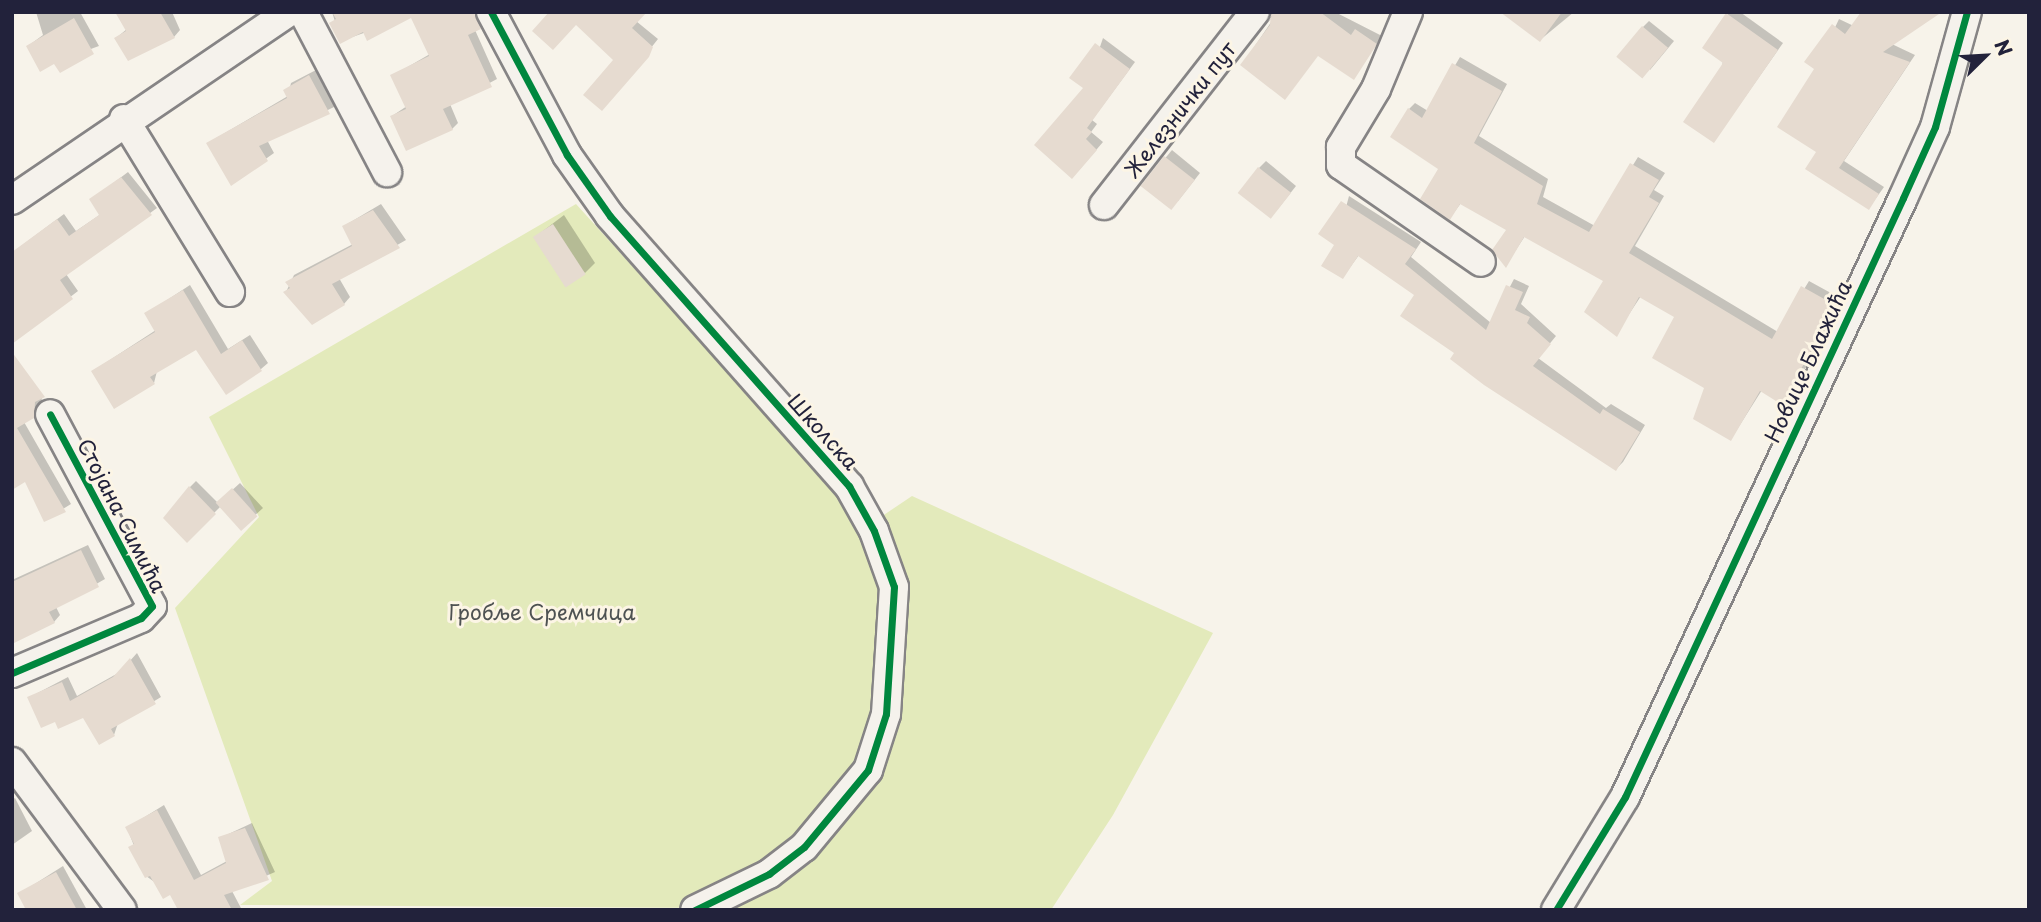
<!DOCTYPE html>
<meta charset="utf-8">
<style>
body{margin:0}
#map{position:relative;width:2041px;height:922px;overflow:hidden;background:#f7f3ea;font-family:"Playpen Sans",sans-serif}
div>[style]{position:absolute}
.green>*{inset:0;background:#e3eabb}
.shadow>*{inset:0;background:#0003}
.building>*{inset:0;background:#e6dbd0;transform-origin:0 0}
.roads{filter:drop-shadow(2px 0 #868485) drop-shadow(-2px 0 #868485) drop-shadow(0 2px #868485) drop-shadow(0 -2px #868485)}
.minor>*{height:28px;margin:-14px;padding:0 14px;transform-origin:14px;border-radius:14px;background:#f5f2ec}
.cycleway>*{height:7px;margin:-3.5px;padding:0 3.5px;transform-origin:3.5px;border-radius:3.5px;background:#00873e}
span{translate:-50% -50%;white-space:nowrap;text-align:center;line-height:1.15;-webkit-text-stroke:6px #fcf5e5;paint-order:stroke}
.street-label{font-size:21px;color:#22223b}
.park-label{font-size:21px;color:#4e5252}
.frame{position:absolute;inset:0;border:14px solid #22223b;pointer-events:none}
.north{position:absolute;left:1950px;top:21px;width:70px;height:70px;-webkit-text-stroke:5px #fcf5e5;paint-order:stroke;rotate:66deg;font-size:19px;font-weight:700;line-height:28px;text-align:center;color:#22223b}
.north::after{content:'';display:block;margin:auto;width:24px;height:32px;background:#22223b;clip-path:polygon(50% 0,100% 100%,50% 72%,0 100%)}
</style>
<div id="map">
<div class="green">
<i style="clip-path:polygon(576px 204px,833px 488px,857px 533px,912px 496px,1213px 633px,1113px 815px,1051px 910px,240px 905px,272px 881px,175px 608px,259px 517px,209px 417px)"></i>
</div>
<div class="shadow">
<i style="clip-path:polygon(36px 12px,80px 12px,99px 46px,55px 62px,28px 46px,43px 35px)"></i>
<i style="clip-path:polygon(117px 12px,172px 12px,180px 30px,174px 37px,116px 38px,127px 29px)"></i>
<i style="clip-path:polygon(332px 12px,484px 12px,487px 21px,475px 30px,497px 79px,450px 104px,458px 123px,452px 129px,392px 116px,407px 106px,392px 76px,430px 54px,412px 16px,341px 41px)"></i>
<i style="clip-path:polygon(552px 12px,636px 21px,658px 39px,608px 102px,615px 60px,577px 22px)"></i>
<i style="clip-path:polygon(1278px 12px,1335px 12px,1382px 36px,1354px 78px,1319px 55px,1242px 65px)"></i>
<i style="clip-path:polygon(1523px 12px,1574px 12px,1540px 40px)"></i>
<i style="clip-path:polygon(1740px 12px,1783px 43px,1714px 141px,1728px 14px)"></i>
<i style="clip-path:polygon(1839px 19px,1915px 55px,1844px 161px,1884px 187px,1869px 208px,1818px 152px,1816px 68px)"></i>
<i style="clip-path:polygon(1649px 21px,1674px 41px,1650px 70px,1643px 27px)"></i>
<i style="clip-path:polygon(1103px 38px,1135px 62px,1092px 120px,1097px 124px,1091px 132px,1103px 142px,1079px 170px,1086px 88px)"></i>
<i style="clip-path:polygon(1460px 57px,1507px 84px,1479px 136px,1548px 179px,1543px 197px,1595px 226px,1638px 157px,1665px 173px,1654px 190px,1664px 196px,1635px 246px,1778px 332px,1809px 281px,1840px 298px,1787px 406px,1762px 390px,1731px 439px,1677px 316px,1641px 296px,1616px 334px,1605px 280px,1525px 236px,1506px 265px,1508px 229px,1461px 203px,1450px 218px,1440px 169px,1409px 109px,1415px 103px,1428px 111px)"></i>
<i style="clip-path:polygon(316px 70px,336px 106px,267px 140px,274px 153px,232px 183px,208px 143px,288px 96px,291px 83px)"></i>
<i style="clip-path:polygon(1172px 150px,1200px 173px,1178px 201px,1143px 185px)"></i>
<i style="clip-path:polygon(1266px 161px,1296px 186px,1277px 210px,1259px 168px)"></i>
<i style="clip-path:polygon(128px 172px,157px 208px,66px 274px,78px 291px,12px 342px,12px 253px,64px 214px,76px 231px,101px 214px,91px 200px)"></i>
<i style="clip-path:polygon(1349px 196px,1421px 242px,1411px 257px,1491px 323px,1514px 279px,1529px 286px,1521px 304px,1556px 336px,1538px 358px,1606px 408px,1611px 404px,1645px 425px,1623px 462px,1616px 469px,1457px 352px,1417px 294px,1359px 255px,1343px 277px,1336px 245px)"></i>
<i style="clip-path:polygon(381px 204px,406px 240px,339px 278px,350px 297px,344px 304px,286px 292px,294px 275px,353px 244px,344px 226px)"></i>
<i style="clip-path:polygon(564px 215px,595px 263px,585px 273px,535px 237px)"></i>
<i style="clip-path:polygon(190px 285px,228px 349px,250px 335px,268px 363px,261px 369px,226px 392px,197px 347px,157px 371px,154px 383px,93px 371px,156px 330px,146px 314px)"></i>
<i style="clip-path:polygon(12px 397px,42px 398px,40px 409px,24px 422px,71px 504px,45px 520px,26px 480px,12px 488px)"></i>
<i style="clip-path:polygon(196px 481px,218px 503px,240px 483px,263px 508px,241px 528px,220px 507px,187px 540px,190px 487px)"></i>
<i style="clip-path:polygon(88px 545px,105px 579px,56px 607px,60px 615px,54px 622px,12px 628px,12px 580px)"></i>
<i style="clip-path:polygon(137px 653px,161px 697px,118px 723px,114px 735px,84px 716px,56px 720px,30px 697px,68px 677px,77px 696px,120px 672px)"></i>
<i style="clip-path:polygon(15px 798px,32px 831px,12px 845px,12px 800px)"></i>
<i style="clip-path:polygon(164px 805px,201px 875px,227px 861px,220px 838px,252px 823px,275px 872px,232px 891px,242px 910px,180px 910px,170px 893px,146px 876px,127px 828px)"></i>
<i style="clip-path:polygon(63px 866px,87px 910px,28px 910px,19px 894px)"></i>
</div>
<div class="building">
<i style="clip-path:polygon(115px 12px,160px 12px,175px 38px,128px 61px,114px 38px,126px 31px)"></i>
<i style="clip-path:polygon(332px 12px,474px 12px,481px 29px,468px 35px,492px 87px,443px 109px,453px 130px,406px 151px,390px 116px,406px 109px,390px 75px,429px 56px,411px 18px,367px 41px,363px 32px,340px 44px,329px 23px,336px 19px)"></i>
<i style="clip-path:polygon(549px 12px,647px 12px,632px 28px,653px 47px,649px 57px,602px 111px,583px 95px,613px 60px,576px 25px,553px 50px,532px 31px)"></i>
<i style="clip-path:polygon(1271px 12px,1320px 12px,1351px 35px,1355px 29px,1377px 44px,1354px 80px,1318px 56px,1285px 100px,1240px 65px,1270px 25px)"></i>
<i style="clip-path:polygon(1500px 12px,1562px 12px,1540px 42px)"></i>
<i style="clip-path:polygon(1861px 12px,1942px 12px,1883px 52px,1910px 62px,1839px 168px,1879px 194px,1869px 210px,1805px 169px,1816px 152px,1777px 127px,1814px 69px,1804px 62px,1832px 24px,1845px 34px)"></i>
<i style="clip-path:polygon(1726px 13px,1778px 50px,1714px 143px,1683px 122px,1723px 63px,1702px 48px)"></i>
<i style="clip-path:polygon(74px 18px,94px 54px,60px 73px,54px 64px,40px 72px,26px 46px)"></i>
<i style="left:1642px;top:26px;width:34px;height:40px;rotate:40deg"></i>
<i style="clip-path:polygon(1095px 43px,1130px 69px,1087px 128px,1092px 132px,1086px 139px,1097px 150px,1072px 179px,1034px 145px,1083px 88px,1069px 78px)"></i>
<i style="clip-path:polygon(1452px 63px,1502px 91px,1474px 143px,1543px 186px,1537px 204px,1589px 232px,1630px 163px,1659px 180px,1649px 197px,1659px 203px,1629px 253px,1772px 339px,1801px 286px,1835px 305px,1791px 388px,1787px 408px,1760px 391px,1731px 441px,1693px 419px,1704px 388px,1652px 358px,1674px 317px,1639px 297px,1617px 337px,1584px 312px,1603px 281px,1524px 237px,1506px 268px,1492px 250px,1506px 230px,1460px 204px,1450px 220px,1420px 199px,1438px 169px,1390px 137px,1408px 108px,1422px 118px)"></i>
<i style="clip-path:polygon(309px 75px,330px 114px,259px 146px,268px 161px,231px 186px,206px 143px,287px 98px,283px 90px)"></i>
<i style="left:1164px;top:156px;width:39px;height:38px;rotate:38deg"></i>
<i style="left:1258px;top:167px;width:42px;height:33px;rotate:38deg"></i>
<i style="clip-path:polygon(121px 177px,152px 215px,60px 280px,73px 299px,12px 344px,12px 252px,57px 219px,69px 236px,99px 215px,89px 199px)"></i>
<i style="clip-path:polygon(1341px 201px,1416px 249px,1405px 264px,1486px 330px,1506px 285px,1523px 292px,1515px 310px,1530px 317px,1527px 323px,1551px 344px,1533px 366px,1600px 414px,1603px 409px,1640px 432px,1616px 471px,1484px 385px,1450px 359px,1454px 353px,1400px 316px,1414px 295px,1358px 256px,1343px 279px,1321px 266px,1334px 245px,1318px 234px)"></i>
<i style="clip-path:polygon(373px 210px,400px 248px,332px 284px,345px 305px,312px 325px,283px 292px,290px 288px,285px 282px,352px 246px,342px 226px)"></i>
<i style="left:553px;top:224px;width:60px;height:24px;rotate:57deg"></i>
<i style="clip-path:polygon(183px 290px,221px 354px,242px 340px,262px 371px,226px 395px,196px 350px,150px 377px,155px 384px,114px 409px,91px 371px,155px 332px,144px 313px)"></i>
<i style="clip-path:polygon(12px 352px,45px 397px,35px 402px,34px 418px,17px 428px,66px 512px,44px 522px,25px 482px,12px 490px)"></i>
<i style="clip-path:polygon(189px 486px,216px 514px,187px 543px,163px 518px)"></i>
<i style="left:232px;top:488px;width:38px;height:22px;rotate:48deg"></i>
<i style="clip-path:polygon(81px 550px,99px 587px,49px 612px,55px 623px,12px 644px,12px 582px)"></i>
<i style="clip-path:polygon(130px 658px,156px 704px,111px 729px,115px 736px,99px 745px,83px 718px,58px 729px,55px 722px,41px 728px,27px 697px,62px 682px,70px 701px,113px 677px)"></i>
<i style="clip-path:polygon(157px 810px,194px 880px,226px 863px,218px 837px,245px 828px,269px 880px,224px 895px,232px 910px,178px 910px,170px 895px,163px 899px,150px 876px,145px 878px,128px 847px,134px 844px,125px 827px)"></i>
<i style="clip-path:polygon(56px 872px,77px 910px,26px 910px,17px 893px)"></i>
</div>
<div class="roads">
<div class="minor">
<i style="left:303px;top:12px;width:181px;rotate:62.3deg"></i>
<i style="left:491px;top:12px;width:162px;rotate:62deg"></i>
<i style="left:567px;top:155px;width:75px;rotate:54.8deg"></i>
<i style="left:610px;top:216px;width:361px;rotate:48.5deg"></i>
<i style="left:849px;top:486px;width:51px;rotate:60.9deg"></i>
<i style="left:874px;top:531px;width:59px;rotate:70.3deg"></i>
<i style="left:894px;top:587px;width:127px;rotate:93.6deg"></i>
<i style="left:886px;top:714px;width:59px;rotate:107.8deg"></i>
<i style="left:868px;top:770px;width:100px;rotate:129.7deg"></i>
<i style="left:804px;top:847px;width:44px;rotate:142.4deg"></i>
<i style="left:769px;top:874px;width:82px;rotate:154.1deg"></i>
<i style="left:1408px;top:12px;width:83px;rotate:112.6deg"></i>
<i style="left:1376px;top:89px;width:68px;rotate:121.1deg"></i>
<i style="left:1341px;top:147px;width:18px;rotate:90deg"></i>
<i style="left:1341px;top:165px;width:170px;rotate:34.7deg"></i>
<i style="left:124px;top:119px;width:203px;rotate:58.5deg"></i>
<i style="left:12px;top:200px;width:335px;rotate:-34.2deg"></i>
<i style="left:1104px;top:205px;width:245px;rotate:-52deg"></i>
<i style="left:12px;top:673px;width:140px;rotate:-23.1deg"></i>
<i style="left:141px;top:618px;width:16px;rotate:-47deg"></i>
<i style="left:152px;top:606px;width:217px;rotate:-118deg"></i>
<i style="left:12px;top:762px;width:184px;rotate:53.4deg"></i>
<i style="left:1556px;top:910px;width:132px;rotate:-58.6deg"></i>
<i style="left:1625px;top:797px;width:660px;rotate:-65.1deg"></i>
<i style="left:1903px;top:198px;width:78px;rotate:-65.7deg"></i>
<i style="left:1935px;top:127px;width:119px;rotate:-74.5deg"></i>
</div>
</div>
<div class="cycleway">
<i style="left:491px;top:12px;width:162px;rotate:62deg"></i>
<i style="left:567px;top:155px;width:75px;rotate:54.8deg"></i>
<i style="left:610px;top:216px;width:361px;rotate:48.5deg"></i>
<i style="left:849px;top:486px;width:51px;rotate:60.9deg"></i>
<i style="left:874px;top:531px;width:59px;rotate:70.3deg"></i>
<i style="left:894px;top:587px;width:127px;rotate:93.6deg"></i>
<i style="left:886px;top:714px;width:59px;rotate:107.8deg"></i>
<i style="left:868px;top:770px;width:100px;rotate:129.7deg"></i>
<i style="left:804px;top:847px;width:44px;rotate:142.4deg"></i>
<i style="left:769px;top:874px;width:82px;rotate:154.1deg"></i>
<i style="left:12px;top:673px;width:140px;rotate:-23.1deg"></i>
<i style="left:141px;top:618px;width:16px;rotate:-47deg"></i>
<i style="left:152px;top:606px;width:217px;rotate:-118deg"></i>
<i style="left:1556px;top:910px;width:132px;rotate:-58.6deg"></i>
<i style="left:1625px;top:797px;width:660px;rotate:-65.1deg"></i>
<i style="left:1903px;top:198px;width:78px;rotate:-65.7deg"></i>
<i style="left:1935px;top:127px;width:119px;rotate:-74.5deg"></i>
</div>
<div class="street-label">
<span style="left:1179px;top:109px;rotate:-52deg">Железнички пут</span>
<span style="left:1807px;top:361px;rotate:-65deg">Новице Блажића</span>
<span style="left:824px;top:431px;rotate:48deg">Школска</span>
<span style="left:123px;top:515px;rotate:63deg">Стојана Симића</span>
</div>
<div class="park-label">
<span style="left:542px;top:611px">Гробље Сремчица</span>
</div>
<div class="frame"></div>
<div class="north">N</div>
</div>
